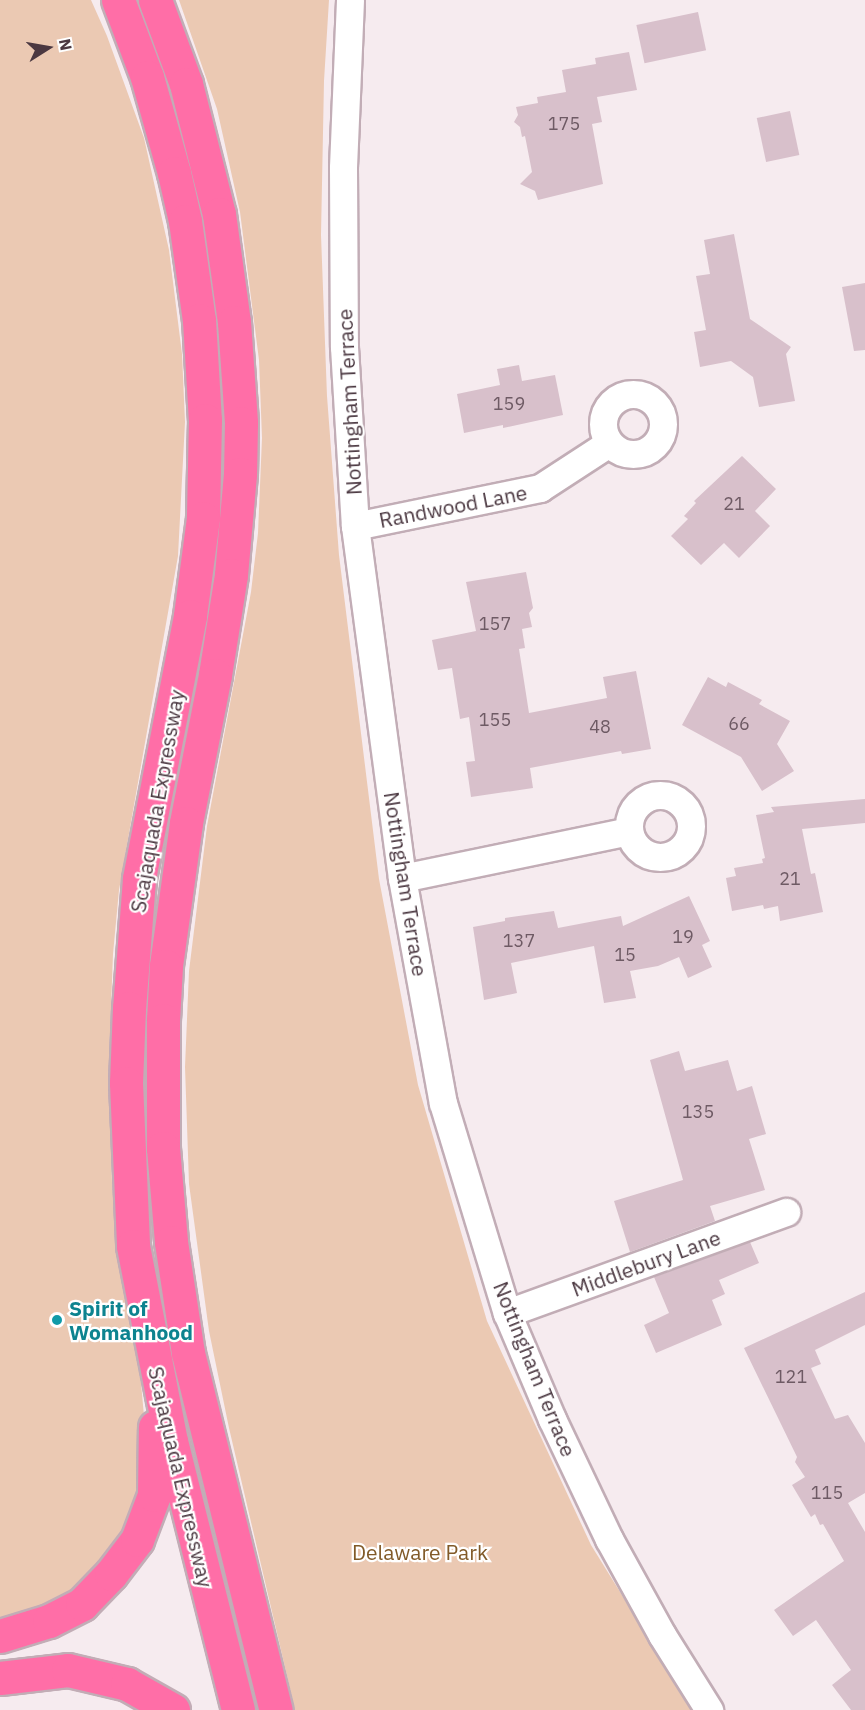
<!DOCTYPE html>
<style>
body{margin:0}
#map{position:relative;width:865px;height:1710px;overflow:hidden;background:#f6ebef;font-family:"IBM Plex Sans",sans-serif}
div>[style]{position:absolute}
.green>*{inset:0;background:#ebc9b3}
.building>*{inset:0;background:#d8c0cb;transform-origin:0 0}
.roads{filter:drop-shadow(2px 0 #c2adb6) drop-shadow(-2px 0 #c2adb6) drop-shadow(0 2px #c2adb6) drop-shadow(0 -2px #c2adb6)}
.street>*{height:27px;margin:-13.5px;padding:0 13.5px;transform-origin:13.5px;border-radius:13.5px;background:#fff}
.street>.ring{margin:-13.5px;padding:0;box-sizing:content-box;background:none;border:27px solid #fff;border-radius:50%}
.highway>*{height:33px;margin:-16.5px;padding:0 16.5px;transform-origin:16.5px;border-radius:16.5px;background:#ff6ea7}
.dots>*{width:16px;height:16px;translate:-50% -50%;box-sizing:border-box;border:3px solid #fff;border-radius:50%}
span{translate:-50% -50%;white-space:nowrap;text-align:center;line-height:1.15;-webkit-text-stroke:4.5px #fff;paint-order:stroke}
.number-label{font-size:18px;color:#6e5a64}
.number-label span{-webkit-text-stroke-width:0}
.street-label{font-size:21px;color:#4b3841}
.culture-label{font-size:21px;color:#0d838f;font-weight:700}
.left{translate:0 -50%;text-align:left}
.park-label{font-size:21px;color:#815a28}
.north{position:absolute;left:18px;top:18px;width:60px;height:60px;-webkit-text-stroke:4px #fff;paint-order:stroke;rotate:79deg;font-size:16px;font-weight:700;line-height:24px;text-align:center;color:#4b3841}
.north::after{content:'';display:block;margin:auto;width:21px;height:27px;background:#4b3841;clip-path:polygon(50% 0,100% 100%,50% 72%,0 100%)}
</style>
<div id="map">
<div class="green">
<i style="clip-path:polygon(0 0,91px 0,107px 36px,144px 138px,169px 250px,182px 354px,185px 422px,178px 556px,119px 890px,113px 954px,109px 1060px,112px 1183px,121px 1270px,141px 1383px,147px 1449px,131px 1527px,88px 1581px,51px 1606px,0 1623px)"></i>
<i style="clip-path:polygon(179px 0,329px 0,324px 81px,321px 235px,327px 396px,339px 555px,379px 879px,418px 1085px,487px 1321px,591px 1545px,693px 1710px,295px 1710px,229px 1428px,209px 1331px,189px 1184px,185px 1067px,189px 971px,207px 826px,251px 592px,258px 533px,262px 438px,259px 360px,240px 212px,217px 109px)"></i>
</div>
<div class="building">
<i style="left:698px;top:12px;width:39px;height:63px;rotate:78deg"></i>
<i style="clip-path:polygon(629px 52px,637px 90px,597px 97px,602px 122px,592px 124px,603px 184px,538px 200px,535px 191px,520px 184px,532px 172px,525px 136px,522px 137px,520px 127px,514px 122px,518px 115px,516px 107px,538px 103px,537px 97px,566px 92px,562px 70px,596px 64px,595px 58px)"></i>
<i style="left:790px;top:111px;width:45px;height:34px;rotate:78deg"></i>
<i style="clip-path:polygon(734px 234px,750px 319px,791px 347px,786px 354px,795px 401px,759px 407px,753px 377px,731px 361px,700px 367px,694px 332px,706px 330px,696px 276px,710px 274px,704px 240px)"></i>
<i style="clip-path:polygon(865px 283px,865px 350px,854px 351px,842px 287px)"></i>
<i style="clip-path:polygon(519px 365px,522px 381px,555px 375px,563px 415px,503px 428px,503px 425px,464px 433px,457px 394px,500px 385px,497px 369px)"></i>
<i style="clip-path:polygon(742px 456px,776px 489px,755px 511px,770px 526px,739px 558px,724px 543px,701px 565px,671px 536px,688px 519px,684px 516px,696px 503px,694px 501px)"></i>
<i style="clip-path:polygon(526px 572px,533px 608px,529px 613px,532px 627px,522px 629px,525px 648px,519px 649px,529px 713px,607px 698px,603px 677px,636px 671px,651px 749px,622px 754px,621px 751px,530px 768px,533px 788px,471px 797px,466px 762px,475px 761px,469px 717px,460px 719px,452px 668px,438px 670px,432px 640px,476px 631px,466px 582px)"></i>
<i style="clip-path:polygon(708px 677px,726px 687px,728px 682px,762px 700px,759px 704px,790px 721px,777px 744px,794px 771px,762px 791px,741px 757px,682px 725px)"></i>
<i style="clip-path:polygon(865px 799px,865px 823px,802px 829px,811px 874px,815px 873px,823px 912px,780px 921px,778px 906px,764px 909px,763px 905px,732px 911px,726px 878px,736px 876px,734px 868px,763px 863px,762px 859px,765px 858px,756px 815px,774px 812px,771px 807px)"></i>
<i style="clip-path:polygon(689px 896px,710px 941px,702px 945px,712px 967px,688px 978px,679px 957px,658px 966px,630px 971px,636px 998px,604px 1003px,594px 946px,511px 963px,517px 993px,484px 1000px,473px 927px,505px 921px,505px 918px,554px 911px,558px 928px,621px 916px,623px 926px)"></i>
<i style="clip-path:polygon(679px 1051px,685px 1071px,728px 1060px,737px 1091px,752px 1086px,766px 1134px,749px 1139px,765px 1190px,710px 1206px,715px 1221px,630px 1252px,614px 1201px,683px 1180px,650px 1060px)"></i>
<i style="clip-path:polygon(750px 1242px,759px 1263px,719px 1280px,725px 1294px,712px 1300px,722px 1325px,656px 1353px,644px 1325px,669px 1313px,654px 1277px)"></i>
<i style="clip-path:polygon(865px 1292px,865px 1325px,815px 1350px,821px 1364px,811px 1368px,835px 1419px,848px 1415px,865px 1443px,865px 1493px,848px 1503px,865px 1532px,865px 1710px,851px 1710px,832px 1685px,851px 1670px,816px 1620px,793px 1636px,774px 1610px,844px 1561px,823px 1524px,820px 1525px,815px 1514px,811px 1517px,792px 1485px,805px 1477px,795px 1462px,797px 1457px,744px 1348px)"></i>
</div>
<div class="roads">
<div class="street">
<i style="left:350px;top:0;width:168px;rotate:92.4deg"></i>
<i style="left:343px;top:168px;width:179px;rotate:89.7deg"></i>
<i style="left:344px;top:347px;width:179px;rotate:86.5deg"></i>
<i style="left:355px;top:526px;width:355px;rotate:82.4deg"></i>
<i style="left:402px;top:878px;width:229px;rotate:79.7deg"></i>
<i style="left:443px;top:1103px;width:220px;rotate:73.1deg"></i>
<i style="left:507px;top:1313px;width:115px;rotate:67deg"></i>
<i style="left:552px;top:1419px;width:133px;rotate:64.6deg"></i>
<i style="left:609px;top:1539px;width:110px;rotate:61.1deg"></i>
<i style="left:662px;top:1635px;width:89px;rotate:57.9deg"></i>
<i class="ring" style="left:603px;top:394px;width:33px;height:33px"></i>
<i style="left:355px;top:526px;width:189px;rotate:-11.6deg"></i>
<i style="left:540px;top:488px;width:82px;rotate:-33.1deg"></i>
<i class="ring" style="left:629px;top:795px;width:35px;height:35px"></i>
<i style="left:402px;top:878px;width:232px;rotate:-11.7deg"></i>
<i style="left:507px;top:1313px;width:297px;rotate:-19.9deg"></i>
</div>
<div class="highway">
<i style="left:118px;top:0;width:82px;rotate:69.4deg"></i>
<i style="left:147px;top:77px;width:100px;rotate:74.3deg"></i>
<i style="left:174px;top:173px;width:49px;rotate:77.1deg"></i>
<i style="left:185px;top:221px;width:100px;rotate:82deg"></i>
<i style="left:199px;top:320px;width:100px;rotate:86.6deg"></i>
<i style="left:205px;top:420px;width:98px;rotate:91.2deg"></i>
<i style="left:203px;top:518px;width:99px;rotate:97.6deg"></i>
<i style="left:190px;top:616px;width:268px;rotate:101deg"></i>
<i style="left:139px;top:879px;width:129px;rotate:94.4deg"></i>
<i style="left:129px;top:1008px;width:75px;rotate:92.3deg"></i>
<i style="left:126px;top:1083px;width:163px;rotate:87.5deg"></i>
<i style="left:133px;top:1246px;width:199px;rotate:79deg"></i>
<i style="left:171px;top:1441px;width:277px;rotate:76deg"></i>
<i style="left:155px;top:0;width:90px;rotate:69.7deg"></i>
<i style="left:186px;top:84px;width:134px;rotate:75.8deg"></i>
<i style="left:219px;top:214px;width:109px;rotate:82.1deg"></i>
<i style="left:234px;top:322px;width:101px;rotate:86deg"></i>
<i style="left:241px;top:423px;width:51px;rotate:91.1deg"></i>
<i style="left:240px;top:474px;width:101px;rotate:95.1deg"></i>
<i style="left:231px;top:575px;width:101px;rotate:99.1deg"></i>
<i style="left:215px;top:675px;width:151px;rotate:101.1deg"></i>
<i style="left:186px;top:823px;width:144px;rotate:98deg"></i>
<i style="left:166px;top:966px;width:54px;rotate:93.2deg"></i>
<i style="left:163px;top:1020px;width:128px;rotate:90deg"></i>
<i style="left:163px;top:1148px;width:94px;rotate:85.1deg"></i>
<i style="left:171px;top:1242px;width:112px;rotate:81.3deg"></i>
<i style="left:188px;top:1353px;width:368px;rotate:76.2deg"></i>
<i style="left:0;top:1636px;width:51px;rotate:-17deg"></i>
<i style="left:49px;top:1621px;width:37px;rotate:-27deg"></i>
<i style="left:82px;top:1604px;width:42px;rotate:-46deg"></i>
<i style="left:111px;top:1574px;width:43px;rotate:-52.6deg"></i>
<i style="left:137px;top:1540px;width:48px;rotate:-69.3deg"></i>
<i style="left:154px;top:1495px;width:68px;rotate:-89.2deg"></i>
<i style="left:0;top:1678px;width:68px;rotate:-6.7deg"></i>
<i style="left:68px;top:1670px;width:61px;rotate:13.3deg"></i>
<i style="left:127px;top:1684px;width:53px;rotate:29.5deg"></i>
</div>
</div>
<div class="dots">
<i style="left:57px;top:1320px;background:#0f9aa8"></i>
</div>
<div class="number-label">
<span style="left:564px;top:124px">175</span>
<span style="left:509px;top:404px">159</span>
<span style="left:734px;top:504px">21</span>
<span style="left:495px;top:624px">157</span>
<span style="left:495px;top:720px">155</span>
<span style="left:739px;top:724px">66</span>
<span style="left:600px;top:727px">48</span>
<span style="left:790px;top:879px">21</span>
<span style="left:683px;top:937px">19</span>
<span style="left:519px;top:941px">137</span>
<span style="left:625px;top:955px">15</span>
<span style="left:698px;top:1112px">135</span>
<span style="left:791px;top:1377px">121</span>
<span style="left:827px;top:1493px">115</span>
</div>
<div class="street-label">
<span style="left:349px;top:402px;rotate:-93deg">Nottingham Terrace</span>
<span style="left:453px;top:506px;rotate:-11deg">Randwood Lane</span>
<span style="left:157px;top:801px;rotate:-80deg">Scajaquada Expressway</span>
<span style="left:406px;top:884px;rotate:81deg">Nottingham Terrace</span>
<span style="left:646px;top:1263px;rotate:-20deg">Middlebury Lane</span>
<span style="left:535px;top:1369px;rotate:68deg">Nottingham Terrace</span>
<span style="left:181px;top:1477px;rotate:77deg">Scajaquada Expressway</span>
</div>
<div class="culture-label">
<span class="left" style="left:69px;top:1320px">Spirit of<br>Womanhood</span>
</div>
<div class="park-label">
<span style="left:420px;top:1552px">Delaware Park</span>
</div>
<div class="north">N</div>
</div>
